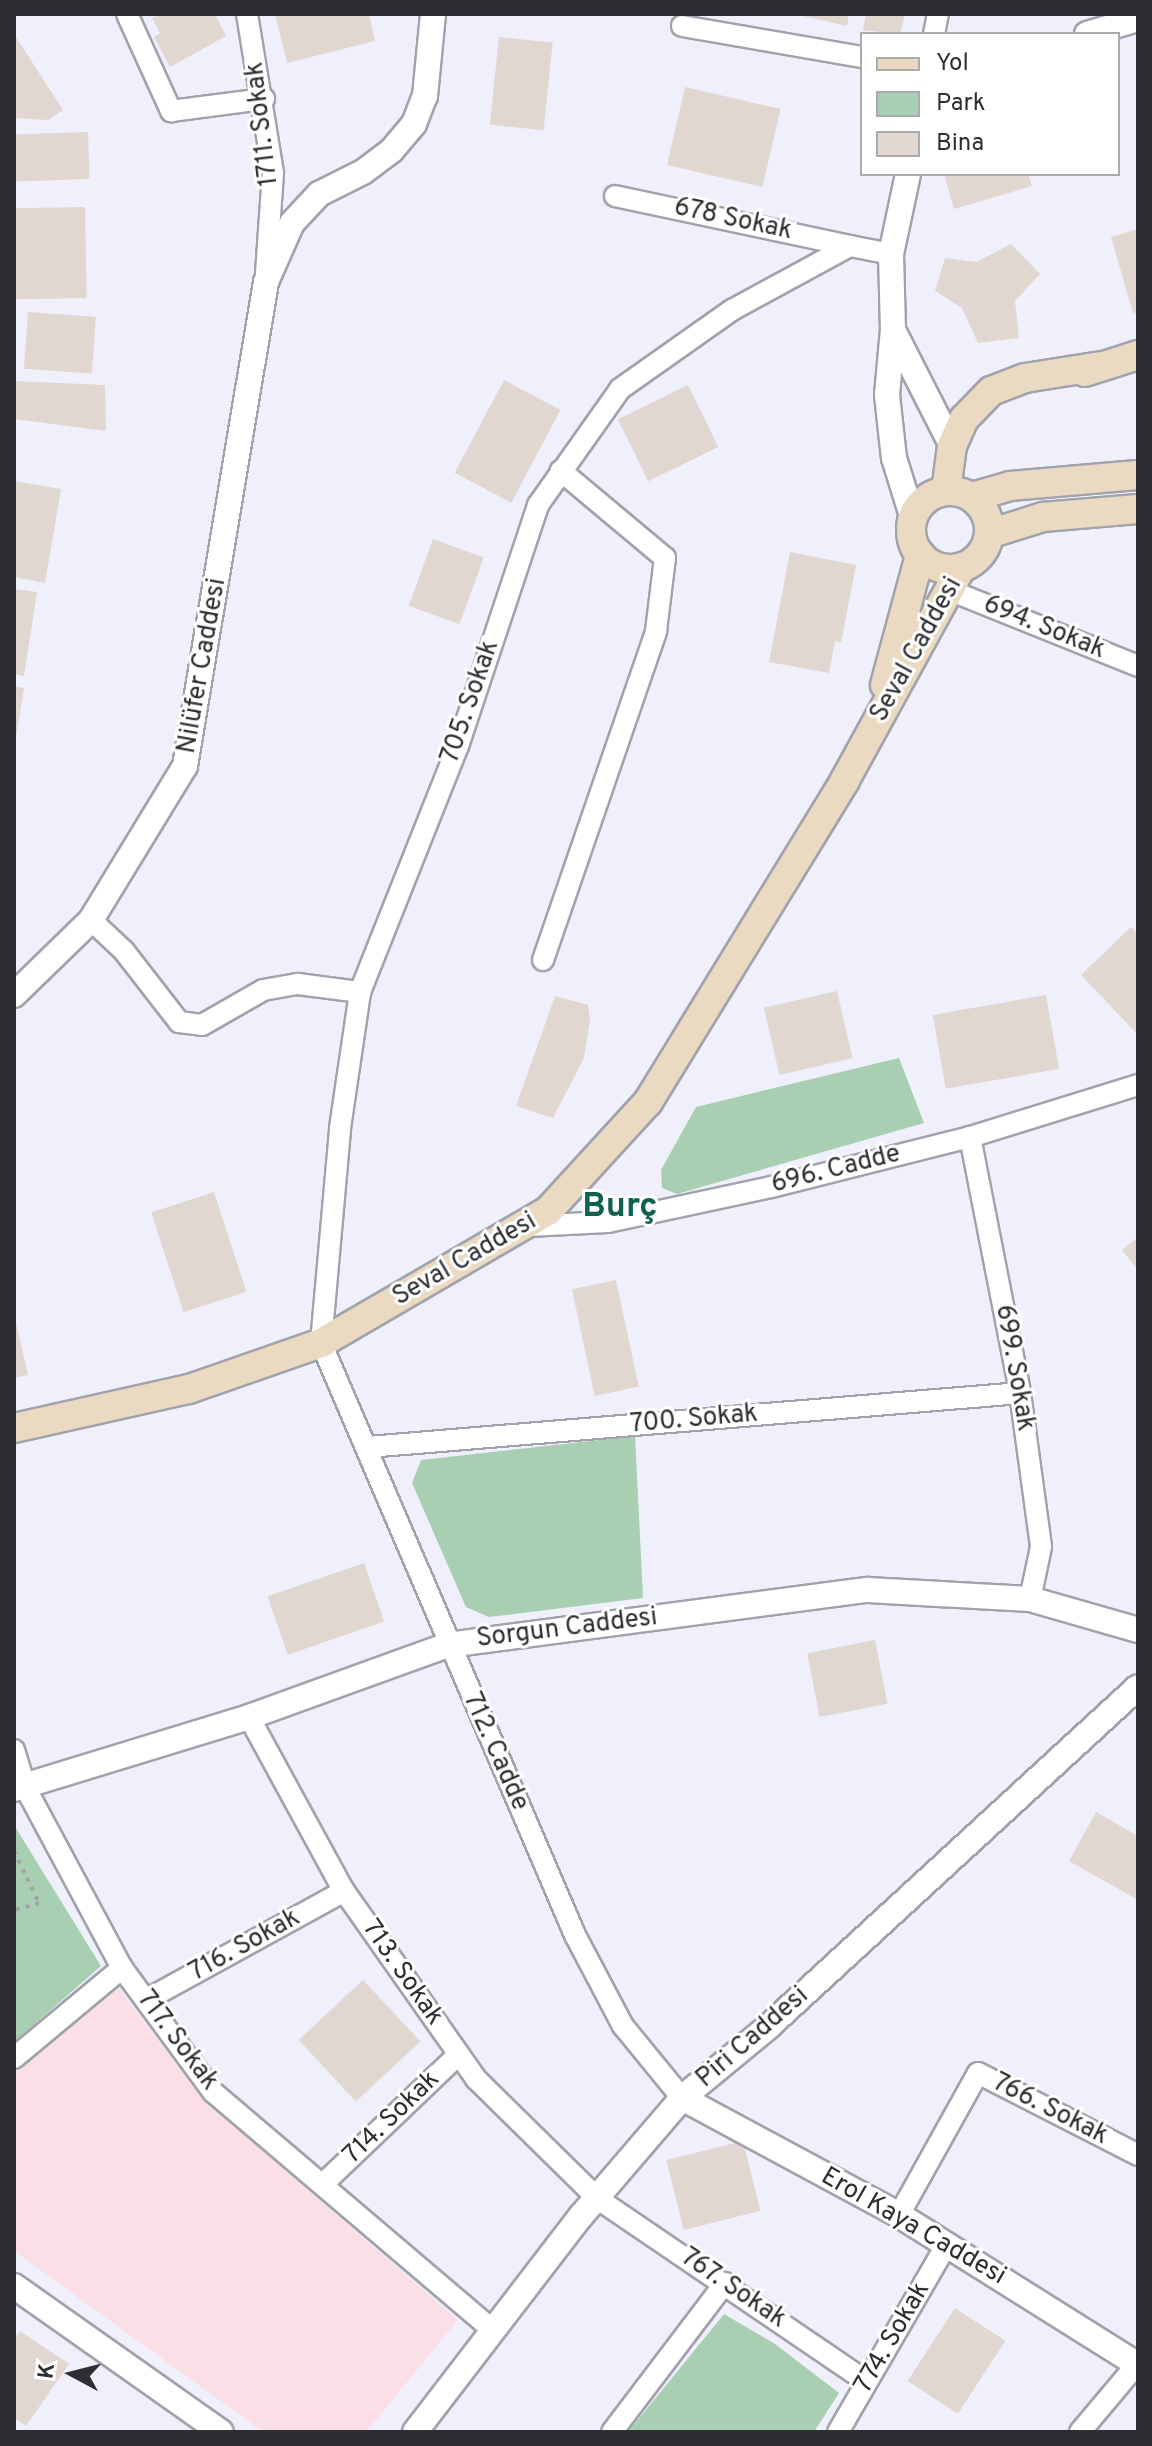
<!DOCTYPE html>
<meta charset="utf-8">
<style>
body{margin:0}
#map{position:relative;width:1152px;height:2446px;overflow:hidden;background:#eff0fb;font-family:Overpass,sans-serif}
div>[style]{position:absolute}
.education>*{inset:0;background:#fae0e6}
.green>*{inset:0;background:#a8cfb1}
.building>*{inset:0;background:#e0d7d0;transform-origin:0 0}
.path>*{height:4px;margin-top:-2px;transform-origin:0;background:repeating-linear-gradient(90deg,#a1a2aa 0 4px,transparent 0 10px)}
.roads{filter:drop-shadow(2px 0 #a1a2ac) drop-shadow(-2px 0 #a1a2ac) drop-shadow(0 2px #a1a2ac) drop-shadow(0 -2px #a1a2ac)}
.minor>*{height:20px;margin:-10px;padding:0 10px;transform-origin:10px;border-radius:10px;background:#fff}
.tertiary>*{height:24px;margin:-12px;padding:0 12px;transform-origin:12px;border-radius:12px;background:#fff}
.secondary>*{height:28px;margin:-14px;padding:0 14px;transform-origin:14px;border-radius:14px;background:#eadac2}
.secondary>.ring{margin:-14px;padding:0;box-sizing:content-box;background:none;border:28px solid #eadac2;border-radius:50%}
span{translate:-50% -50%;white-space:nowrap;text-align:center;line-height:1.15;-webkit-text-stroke:6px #fff;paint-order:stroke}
.street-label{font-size:26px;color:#2d2e31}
.district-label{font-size:34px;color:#106250;font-weight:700}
.frame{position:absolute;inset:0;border:16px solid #2d2e31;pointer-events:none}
.legend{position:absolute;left:860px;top:32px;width:260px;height:144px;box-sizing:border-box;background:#fff;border:2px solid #ababad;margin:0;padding:10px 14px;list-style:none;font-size:24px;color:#2d2e31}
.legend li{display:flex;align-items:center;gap:16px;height:40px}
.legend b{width:40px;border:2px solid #ababad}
.north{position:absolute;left:32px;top:2334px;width:80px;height:80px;-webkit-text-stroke:6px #fff;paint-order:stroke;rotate:277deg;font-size:22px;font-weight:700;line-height:32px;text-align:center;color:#2d2e31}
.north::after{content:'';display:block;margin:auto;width:28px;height:36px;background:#2d2e31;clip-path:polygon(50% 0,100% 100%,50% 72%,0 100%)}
</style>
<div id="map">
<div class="education">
<i style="clip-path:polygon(116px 1985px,202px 2098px,458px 2320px,366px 2432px,263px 2432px,14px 2251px,14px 2075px)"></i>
</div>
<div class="green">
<i style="clip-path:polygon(899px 1058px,924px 1123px,677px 1194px,662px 1188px,661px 1170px,696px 1107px)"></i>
<i style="clip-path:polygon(635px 1436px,643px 1598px,489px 1617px,466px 1607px,412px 1483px,421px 1460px)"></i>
<i style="clip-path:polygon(14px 1825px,101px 1966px,14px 2042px)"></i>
<i style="clip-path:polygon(724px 2314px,775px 2344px,839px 2393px,814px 2432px,628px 2432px)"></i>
</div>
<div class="building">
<i style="clip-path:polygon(161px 14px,215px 14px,226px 36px,170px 67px,154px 37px,160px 33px,152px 18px)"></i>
<i style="clip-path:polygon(275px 14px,369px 14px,375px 41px,287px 63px)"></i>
<i style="clip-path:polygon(795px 14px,849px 14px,847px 26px)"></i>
<i style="clip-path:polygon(866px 14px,905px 14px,900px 34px,863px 30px)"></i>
<i style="clip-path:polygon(14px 34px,63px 110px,48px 120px,14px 118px)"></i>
<i style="left:499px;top:37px;width:54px;height:88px;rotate:6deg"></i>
<i style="left:685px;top:87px;width:98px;height:80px;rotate:13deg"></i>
<i style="left:88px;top:132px;width:47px;height:74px;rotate:88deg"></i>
<i style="clip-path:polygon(944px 174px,1028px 174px,1032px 186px,954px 209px)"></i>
<i style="left:85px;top:207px;width:91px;height:71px;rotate:89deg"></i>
<i style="clip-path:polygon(1138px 229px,1138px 312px,1133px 313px,1111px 237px)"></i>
<i style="clip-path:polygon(1011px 244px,1040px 274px,1015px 301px,1019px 338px,978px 343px,962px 308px,935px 291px,945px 258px,976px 262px)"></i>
<i style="left:28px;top:312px;width:68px;height:57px;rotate:4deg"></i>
<i style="left:504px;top:380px;width:64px;height:105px;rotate:28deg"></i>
<i style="clip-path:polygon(14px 381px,105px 385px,106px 431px,14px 419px)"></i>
<i style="left:688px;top:385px;width:69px;height:78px;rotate:64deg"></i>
<i style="clip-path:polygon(14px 481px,61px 489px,45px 583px,14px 577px)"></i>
<i style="left:433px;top:539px;width:54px;height:71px;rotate:20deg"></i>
<i style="clip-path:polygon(790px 552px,856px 565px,841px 643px,835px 641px,829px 673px,769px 662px)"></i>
<i style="clip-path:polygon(14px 589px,37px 592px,24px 676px,14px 674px)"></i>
<i style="clip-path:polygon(14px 686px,24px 688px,16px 738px,14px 737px)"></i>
<i style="clip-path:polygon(1131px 927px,1138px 934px,1138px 1035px,1081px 975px)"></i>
<i style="left:837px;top:991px;width:69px;height:75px;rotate:77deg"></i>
<i style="left:1046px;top:995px;width:75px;height:115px;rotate:80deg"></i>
<i style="clip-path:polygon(555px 996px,588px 1005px,590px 1020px,584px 1058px,553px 1118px,516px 1106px)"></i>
<i style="left:214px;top:1192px;width:105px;height:66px;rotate:72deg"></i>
<i style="clip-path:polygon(1138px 1237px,1138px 1270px,1122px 1250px)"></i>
<i style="left:616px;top:1280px;width:109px;height:45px;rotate:78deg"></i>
<i style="clip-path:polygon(14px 1313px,28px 1375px,14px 1378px)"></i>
<i style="left:364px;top:1563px;width:62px;height:102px;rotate:71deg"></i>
<i style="left:875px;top:1640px;width:65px;height:69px;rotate:79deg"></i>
<i style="clip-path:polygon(1096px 1812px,1138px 1836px,1138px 1900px,1069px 1861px)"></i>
<i style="left:363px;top:1980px;width:84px;height:88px;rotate:47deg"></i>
<i style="left:743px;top:2141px;width:72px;height:79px;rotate:76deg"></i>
<i style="left:955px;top:2308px;width:60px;height:87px;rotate:33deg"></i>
<i style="clip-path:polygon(20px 2331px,69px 2364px,26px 2426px,14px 2418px,14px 2340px)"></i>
</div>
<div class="path">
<i style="left:14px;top:1851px;width:58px;rotate:64.3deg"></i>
<i style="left:39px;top:1903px;width:26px;rotate:164deg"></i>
</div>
<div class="roads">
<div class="minor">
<i style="left:127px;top:14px;width:107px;rotate:65.6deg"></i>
<i style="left:171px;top:111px;width:94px;rotate:-7.4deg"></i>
<i style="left:247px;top:14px;width:161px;rotate:80.7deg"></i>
<i style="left:273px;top:173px;width:101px;rotate:94deg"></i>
<i style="left:682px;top:26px;width:183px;rotate:9.8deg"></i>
<i style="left:934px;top:34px;width:20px;rotate:-79deg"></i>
<i style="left:615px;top:196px;width:240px;rotate:12deg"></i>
<i style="left:949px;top:590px;width:204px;rotate:21.9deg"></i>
<i style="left:91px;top:920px;width:45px;rotate:43.2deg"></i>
<i style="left:124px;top:951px;width:90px;rotate:52.2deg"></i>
<i style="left:179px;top:1022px;width:23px;rotate:7deg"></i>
<i style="left:202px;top:1025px;width:70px;rotate:-29.8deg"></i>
<i style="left:263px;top:990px;width:36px;rotate:-10deg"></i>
<i style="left:298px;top:984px;width:63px;rotate:7.4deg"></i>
<i style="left:543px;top:960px;width:348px;rotate:-71deg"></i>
<i style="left:656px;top:631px;width:74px;rotate:-83deg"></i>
<i style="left:665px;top:558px;width:136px;rotate:-140.1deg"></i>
<i style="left:970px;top:1137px;width:261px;rotate:78.9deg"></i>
<i style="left:1020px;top:1393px;width:155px;rotate:82.2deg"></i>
<i style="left:1041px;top:1547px;width:53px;rotate:101.9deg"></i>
<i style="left:528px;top:1226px;width:80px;rotate:-2.9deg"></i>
<i style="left:608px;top:1222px;width:167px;rotate:-12.1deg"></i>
<i style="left:771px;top:1187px;width:205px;rotate:-14.1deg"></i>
<i style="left:970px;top:1137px;width:176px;rotate:-17.2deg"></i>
<i style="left:368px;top:1447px;width:654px;rotate:-4.73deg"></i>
<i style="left:249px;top:1717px;width:198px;rotate:61.4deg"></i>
<i style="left:344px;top:1891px;width:230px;rotate:54.9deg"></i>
<i style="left:476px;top:2079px;width:171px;rotate:44.5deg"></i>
<i style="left:598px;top:2199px;width:325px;rotate:34.2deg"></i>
<i style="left:14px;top:1750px;width:39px;rotate:73deg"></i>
<i style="left:25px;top:1787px;width:205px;rotate:61.8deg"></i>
<i style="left:122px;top:1968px;width:154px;rotate:53.7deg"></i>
<i style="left:213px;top:2092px;width:367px;rotate:40.4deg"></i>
<i style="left:146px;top:2000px;width:226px;rotate:-28.8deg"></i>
<i style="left:14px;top:2058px;width:141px;rotate:-39.8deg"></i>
<i style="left:682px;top:2098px;width:93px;rotate:-129.3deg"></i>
<i style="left:623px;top:2026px;width:103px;rotate:-117.8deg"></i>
<i style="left:575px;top:1935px;width:644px;rotate:-113.22deg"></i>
<i style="left:321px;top:1343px;width:216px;rotate:-84.9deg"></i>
<i style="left:340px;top:1128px;width:137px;rotate:-81.6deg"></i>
<i style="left:360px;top:992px;width:265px;rotate:-68.3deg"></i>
<i style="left:458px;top:746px;width:254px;rotate:-71.6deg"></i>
<i style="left:538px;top:505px;width:142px;rotate:-54.7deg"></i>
<i style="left:620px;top:389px;width:137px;rotate:-35.2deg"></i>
<i style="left:732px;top:310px;width:134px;rotate:-28.5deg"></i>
<i style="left:850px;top:246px;width:42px;rotate:11deg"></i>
<i style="left:325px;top:2182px;width:185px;rotate:-43.7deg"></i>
<i style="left:899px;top:2215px;width:162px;rotate:-60.9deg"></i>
<i style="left:978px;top:2073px;width:180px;rotate:27.1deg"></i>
<i style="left:612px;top:2432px;width:187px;rotate:-52.8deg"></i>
<i style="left:838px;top:2432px;width:217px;rotate:-59.9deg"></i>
<i style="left:1080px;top:2432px;width:90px;rotate:-50deg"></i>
</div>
<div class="tertiary">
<i style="left:1087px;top:34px;width:53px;rotate:-16.4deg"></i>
<i style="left:908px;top:174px;width:82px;rotate:102deg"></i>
<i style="left:891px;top:254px;width:75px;rotate:88.5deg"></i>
<i style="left:893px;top:329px;width:66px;rotate:95.2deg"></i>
<i style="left:887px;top:395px;width:63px;rotate:83.7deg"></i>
<i style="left:894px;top:458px;width:64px;rotate:72.7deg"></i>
<i style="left:895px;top:334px;width:126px;rotate:63deg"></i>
<i style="left:14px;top:995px;width:107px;rotate:-44.2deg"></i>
<i style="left:91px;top:920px;width:180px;rotate:-58.6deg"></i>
<i style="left:185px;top:766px;width:491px;rotate:-80.5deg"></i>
<i style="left:266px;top:282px;width:64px;rotate:-66.2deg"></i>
<i style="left:292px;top:223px;width:40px;rotate:-47deg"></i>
<i style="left:319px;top:194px;width:49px;rotate:-26.6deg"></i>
<i style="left:363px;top:172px;width:36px;rotate:-37deg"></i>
<i style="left:392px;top:150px;width:34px;rotate:-50deg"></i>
<i style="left:414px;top:124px;width:30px;rotate:-69deg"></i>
<i style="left:425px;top:96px;width:82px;rotate:-84.4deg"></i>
<i style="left:14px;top:1789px;width:246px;rotate:-17deg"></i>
<i style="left:249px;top:1717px;width:212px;rotate:-19.9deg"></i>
<i style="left:448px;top:1645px;width:424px;rotate:-7.5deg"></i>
<i style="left:868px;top:1590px;width:162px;rotate:3.2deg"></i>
<i style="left:1030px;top:1599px;width:112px;rotate:16deg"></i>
<i style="left:682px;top:2098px;width:247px;rotate:28.3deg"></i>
<i style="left:899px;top:2215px;width:282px;rotate:32.1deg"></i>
<i style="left:14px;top:2286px;width:253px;rotate:35.2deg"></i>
<i style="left:415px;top:2432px;width:272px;rotate:-52.5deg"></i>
<i style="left:581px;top:2216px;width:155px;rotate:-49.4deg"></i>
<i style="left:682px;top:2098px;width:112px;rotate:-39.5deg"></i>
<i style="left:768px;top:2027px;width:502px;rotate:-42.58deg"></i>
</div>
<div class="secondary">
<i style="left:1085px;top:372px;width:56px;rotate:-17.8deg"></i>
<i style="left:946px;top:491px;width:45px;rotate:-82.4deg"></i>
<i style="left:952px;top:446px;width:30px;rotate:-66deg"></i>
<i style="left:964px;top:419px;width:39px;rotate:-46deg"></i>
<i style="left:991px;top:391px;width:36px;rotate:-21deg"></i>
<i style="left:1025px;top:378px;width:77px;rotate:-9deg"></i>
<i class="ring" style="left:911px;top:491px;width:50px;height:50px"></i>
<i style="left:972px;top:497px;width:40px;rotate:-16deg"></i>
<i style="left:1010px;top:486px;width:128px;rotate:-4.9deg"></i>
<i style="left:989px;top:534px;width:57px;rotate:-17.5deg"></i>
<i style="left:1043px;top:517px;width:95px;rotate:-4.8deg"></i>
<i style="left:885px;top:685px;width:135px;rotate:-74.9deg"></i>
<i style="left:14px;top:1428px;width:179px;rotate:-12.6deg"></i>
<i style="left:189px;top:1389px;width:140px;rotate:-19.2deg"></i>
<i style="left:321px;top:1343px;width:263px;rotate:-30.2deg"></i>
<i style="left:548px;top:1211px;width:148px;rotate:-47.5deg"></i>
<i style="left:648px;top:1102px;width:377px;rotate:-58.5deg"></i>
<i style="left:845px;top:780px;width:242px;rotate:-61.3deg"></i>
</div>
</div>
<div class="street-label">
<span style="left:263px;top:124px;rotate:-97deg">1711. Sokak</span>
<span style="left:733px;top:220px;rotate:12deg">678 Sokak</span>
<span style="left:1044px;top:628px;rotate:22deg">694. Sokak</span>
<span style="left:917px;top:650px;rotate:-61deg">Seval Caddesi</span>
<span style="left:203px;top:666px;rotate:-80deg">Nilüfer Caddesi</span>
<span style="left:471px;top:702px;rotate:-71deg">705. Sokak</span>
<span style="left:836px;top:1170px;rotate:-14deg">696. Cadde</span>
<span style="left:465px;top:1260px;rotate:-30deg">Seval Caddesi</span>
<span style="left:1014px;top:1368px;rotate:80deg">699. Sokak</span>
<span style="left:694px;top:1420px;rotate:-5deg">700. Sokak</span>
<span style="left:567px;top:1629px;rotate:-7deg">Sorgun Caddesi</span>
<span style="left:495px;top:1752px;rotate:66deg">712. Cadde</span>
<span style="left:245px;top:1946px;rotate:-29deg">716. Sokak</span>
<span style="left:402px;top:1973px;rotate:55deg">713. Sokak</span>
<span style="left:753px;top:2038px;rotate:-41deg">Piri Caddesi</span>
<span style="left:177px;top:2041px;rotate:53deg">717. Sokak</span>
<span style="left:1050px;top:2110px;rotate:27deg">766. Sokak</span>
<span style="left:392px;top:2118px;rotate:-44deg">714. Sokak</span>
<span style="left:913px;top:2227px;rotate:30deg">Erol Kaya Caddesi</span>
<span style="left:733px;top:2289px;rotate:34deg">767. Sokak</span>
<span style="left:893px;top:2338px;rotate:-60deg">774. Sokak</span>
</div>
<div class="district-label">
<span style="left:620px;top:1208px">Burç</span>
</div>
<div class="frame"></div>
<ul class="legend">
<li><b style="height:10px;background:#eadac2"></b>Yol</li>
<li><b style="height:22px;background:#a8cfb1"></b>Park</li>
<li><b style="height:22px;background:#e0d7d0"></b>Bina</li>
</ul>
<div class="north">K</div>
</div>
